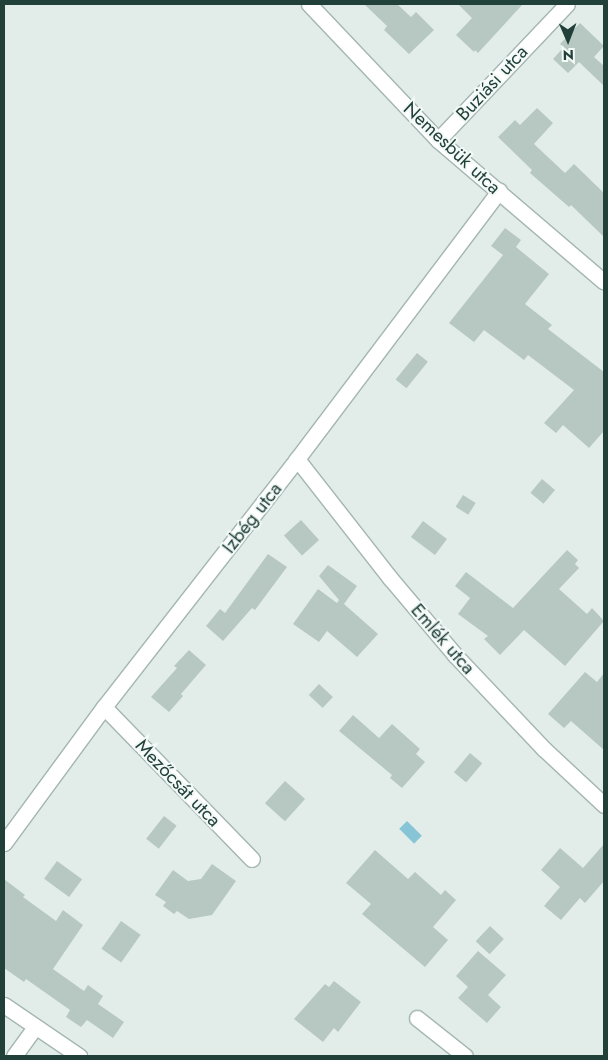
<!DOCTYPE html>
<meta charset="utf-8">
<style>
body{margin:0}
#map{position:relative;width:608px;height:1060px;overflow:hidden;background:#e2ede9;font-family:Jost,sans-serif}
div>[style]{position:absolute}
.water>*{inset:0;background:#87c5d6;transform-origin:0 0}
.building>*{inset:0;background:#b7c8c2;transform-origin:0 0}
.roads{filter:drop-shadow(1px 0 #a4b6b1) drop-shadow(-1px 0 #a4b6b1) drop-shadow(0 1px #a4b6b1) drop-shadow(0 -1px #a4b6b1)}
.minor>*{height:15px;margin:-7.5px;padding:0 7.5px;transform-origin:7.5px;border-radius:7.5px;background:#fff}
span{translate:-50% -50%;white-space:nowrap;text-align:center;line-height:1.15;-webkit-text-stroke:4px #f3f9f7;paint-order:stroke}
.street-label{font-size:19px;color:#214039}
.frame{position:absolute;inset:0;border:5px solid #214039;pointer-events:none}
.north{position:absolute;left:543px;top:15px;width:50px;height:50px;-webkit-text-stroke:4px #f3f9f7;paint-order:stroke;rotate:179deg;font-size:14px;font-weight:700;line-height:20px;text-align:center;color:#214039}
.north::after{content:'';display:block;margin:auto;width:18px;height:22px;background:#214039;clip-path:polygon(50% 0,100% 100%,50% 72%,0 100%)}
</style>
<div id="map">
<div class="water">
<i style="left:407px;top:821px;width:21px;height:11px;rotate:45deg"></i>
</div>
<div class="building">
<i style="clip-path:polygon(364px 4px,397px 4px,411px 17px,416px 12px,434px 30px,409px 54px,384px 30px,387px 26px)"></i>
<i style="clip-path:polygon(458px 4px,523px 4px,478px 53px,475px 50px,474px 52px,456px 35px,472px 18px)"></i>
<i style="clip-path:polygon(580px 23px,604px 46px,594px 57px,604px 66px,604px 86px,579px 62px,568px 73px,553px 59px,564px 47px,560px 44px)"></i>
<i style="clip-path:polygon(537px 108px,553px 123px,534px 144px,565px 173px,574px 164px,604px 193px,604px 237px,571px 205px,569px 207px,530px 173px,532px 170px,498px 137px,515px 120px,520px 125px)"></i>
<i style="clip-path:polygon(505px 228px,521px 240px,516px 247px,549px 274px,525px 304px,552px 325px,548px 329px,604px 372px,604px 431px,589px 448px,563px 425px,556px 433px,544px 423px,574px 390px,528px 355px,524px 360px,484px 330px,474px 342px,449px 323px,503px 255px,491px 246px)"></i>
<i style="left:417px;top:353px;width:14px;height:34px;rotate:39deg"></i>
<i style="left:542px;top:479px;width:17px;height:18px;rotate:40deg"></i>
<i style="left:463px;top:495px;width:15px;height:14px;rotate:32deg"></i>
<i style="left:301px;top:520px;width:27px;height:23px;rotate:48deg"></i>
<i style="left:423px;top:521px;width:30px;height:20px;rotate:37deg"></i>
<i style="clip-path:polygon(567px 550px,578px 560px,575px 564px,579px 568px,559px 589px,587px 614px,592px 608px,604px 621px,565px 666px,524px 630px,500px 655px,484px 639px,488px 636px,458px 614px,470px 598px,455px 586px,466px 572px,513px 608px)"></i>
<i style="clip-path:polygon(268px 554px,287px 567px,255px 610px,252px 608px,223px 641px,206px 626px,220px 609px,225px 613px)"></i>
<i style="clip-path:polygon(328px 565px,357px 586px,344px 604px,378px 634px,357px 657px,327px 631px,319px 642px,293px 624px,318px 589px,337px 603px,339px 600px,319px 576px)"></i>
<i style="clip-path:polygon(189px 650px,206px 665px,181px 694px,183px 696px,169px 712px,151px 697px,177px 668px,174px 666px)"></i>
<i style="clip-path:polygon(585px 672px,597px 682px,604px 673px,604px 750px,571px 721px,564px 728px,548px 714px)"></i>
<i style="left:319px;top:684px;width:19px;height:15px;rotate:43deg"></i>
<i style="clip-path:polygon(353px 715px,379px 738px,392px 724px,420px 749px,416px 754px,425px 762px,402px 788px,390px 778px,392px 775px,339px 731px)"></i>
<i style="left:470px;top:753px;width:16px;height:25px;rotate:40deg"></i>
<i style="left:285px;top:781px;width:27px;height:30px;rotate:42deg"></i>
<i style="left:164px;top:816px;width:16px;height:29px;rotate:38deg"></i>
<i style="clip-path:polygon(604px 844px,604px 881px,585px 903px,580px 898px,561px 920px,544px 906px,560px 887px,541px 870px,560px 848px,583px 868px)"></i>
<i style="clip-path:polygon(375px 850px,408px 879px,415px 872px,441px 895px,445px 890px,456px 900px,433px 927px,448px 940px,425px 967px,362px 914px,371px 904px,346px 883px)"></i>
<i style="left:57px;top:861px;width:31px;height:22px;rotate:36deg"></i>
<i style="clip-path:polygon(212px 864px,236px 881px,212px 915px,189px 919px,177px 911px,174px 914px,163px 906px,166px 902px,155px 895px,173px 870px,188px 881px,201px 879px)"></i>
<i style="clip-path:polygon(4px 879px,25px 895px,23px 897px,56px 921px,63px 910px,83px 925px,53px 969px,84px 991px,88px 985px,103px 996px,98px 1004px,124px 1022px,113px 1038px,87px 1020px,81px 1027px,66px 1017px,70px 1010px,26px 979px,24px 982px,4px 968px)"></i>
<i style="left:121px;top:921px;width:24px;height:34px;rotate:35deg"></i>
<i style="left:490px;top:926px;width:19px;height:21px;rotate:43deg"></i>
<i style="clip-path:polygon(478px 951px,506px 975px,488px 995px,501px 1007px,487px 1023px,458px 998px,468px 987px,456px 976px)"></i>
<i style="clip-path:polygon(334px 981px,361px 1002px,338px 1032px,334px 1028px,323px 1042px,294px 1019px,325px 984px,329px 987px)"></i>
</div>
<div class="roads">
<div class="minor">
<i style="left:309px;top:4px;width:187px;rotate:46.5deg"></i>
<i style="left:438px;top:140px;width:218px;rotate:40.5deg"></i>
<i style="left:438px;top:140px;width:187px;rotate:-46.5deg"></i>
<i style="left:297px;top:459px;width:151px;rotate:52deg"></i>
<i style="left:390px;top:578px;width:101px;rotate:49.8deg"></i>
<i style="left:455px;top:655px;width:129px;rotate:46.6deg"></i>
<i style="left:544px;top:749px;width:82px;rotate:43deg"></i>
<i style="left:104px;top:707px;width:212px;rotate:45.8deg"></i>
<i style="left:4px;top:843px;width:169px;rotate:-53.7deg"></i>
<i style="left:104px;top:707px;width:314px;rotate:-52.1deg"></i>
<i style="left:297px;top:459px;width:336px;rotate:-53deg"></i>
<i style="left:4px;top:1005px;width:91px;rotate:34.2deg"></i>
<i style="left:417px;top:1018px;width:61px;rotate:38.4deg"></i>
<i style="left:14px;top:1056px;width:36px;rotate:-54deg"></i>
</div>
</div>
<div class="street-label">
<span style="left:492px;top:83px;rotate:-47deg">Buziási utca</span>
<span style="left:452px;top:148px;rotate:43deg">Nemesbük utca</span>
<span style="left:252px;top:518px;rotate:-52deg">Izbég utca</span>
<span style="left:443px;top:639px;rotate:49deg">Emlék utca</span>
<span style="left:178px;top:783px;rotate:46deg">Mezőcsát utca</span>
</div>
<div class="frame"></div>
<div class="north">N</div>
</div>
